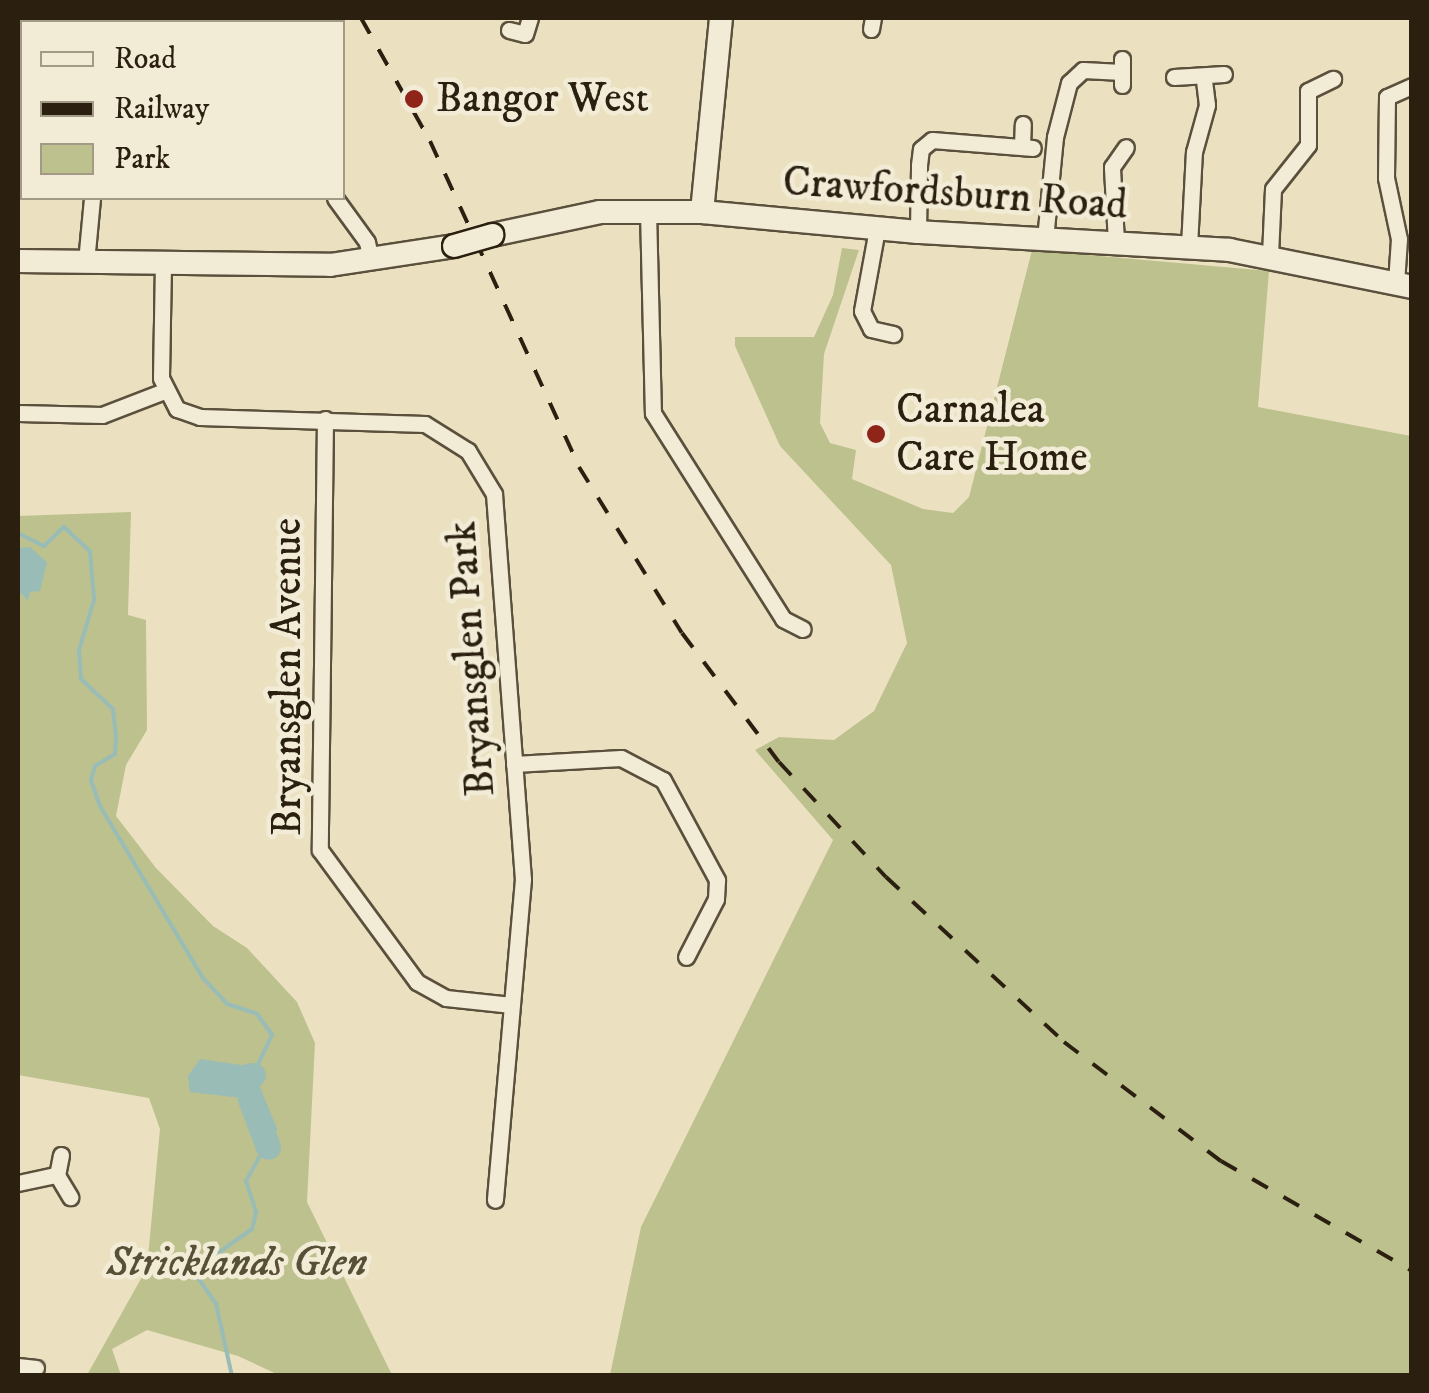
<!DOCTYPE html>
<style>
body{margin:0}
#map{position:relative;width:1429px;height:1393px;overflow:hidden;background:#ebe1c1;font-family:"IM FELL DW Pica",serif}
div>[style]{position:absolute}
.green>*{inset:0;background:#bdc18e}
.water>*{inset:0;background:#99bcb7}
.stream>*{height:4px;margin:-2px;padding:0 2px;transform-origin:2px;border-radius:2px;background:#99bcb7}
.river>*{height:25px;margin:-12.5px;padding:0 12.5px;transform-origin:12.5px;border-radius:12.5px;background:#99bcb7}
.roads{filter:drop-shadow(2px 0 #5b503c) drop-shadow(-2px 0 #5b503c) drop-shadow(0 2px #5b503c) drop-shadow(0 -2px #5b503c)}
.street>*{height:15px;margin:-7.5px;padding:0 7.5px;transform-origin:7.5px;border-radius:7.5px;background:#f2ecd7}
.secondary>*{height:22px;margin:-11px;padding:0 11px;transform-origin:11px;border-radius:11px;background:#f2ecd7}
.rail>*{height:4px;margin-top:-2px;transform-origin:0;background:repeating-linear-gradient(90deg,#2b1f10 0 18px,transparent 0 36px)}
.bridges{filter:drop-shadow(2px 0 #2b1f10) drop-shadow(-2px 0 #2b1f10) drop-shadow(0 2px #2b1f10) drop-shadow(0 -2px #2b1f10)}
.secondary-bridge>*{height:22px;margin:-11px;padding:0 11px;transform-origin:11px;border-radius:11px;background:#f2ecd7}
.dots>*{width:28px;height:28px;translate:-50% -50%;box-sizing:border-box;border:5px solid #f2ecd7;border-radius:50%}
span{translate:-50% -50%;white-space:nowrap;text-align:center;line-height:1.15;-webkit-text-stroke:9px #f2ecd7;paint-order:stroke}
.poi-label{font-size:42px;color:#2b1f10}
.left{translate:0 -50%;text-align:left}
.street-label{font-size:42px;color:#2b1f10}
.park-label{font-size:42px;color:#575036;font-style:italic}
.frame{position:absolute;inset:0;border:20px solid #2b1f10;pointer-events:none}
.legend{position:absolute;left:20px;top:20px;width:325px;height:180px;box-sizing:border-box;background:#f2ecd7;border:2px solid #a29a87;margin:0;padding:12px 18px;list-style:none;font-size:30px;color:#2b1f10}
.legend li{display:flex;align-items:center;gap:20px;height:50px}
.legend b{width:50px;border:2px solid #a29a87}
</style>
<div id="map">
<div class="green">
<i style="clip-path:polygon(842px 248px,859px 250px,824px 354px,820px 423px,830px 443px,856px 450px,852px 479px,923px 509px,953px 513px,969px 497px,1032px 250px,1269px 271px,1258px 407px,1411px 436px,1411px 1375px,610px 1375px,641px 1227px,833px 840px,755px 750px,779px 737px,834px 740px,874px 711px,907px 643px,891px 565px,780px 446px,735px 346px,735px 337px,814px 337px,833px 295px)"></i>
<i style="clip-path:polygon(131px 512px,128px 615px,146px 620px,147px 730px,126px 765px,116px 816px,156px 868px,213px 926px,247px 948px,297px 1002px,315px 1043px,307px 1202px,392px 1375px,279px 1375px,238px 1356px,147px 1330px,112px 1349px,121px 1375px,87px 1375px,147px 1268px,160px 1129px,149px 1098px,18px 1075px,18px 516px)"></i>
</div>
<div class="water">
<i style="clip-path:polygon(30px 547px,47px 562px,40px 591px,30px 592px,28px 601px,21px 593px,18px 599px,18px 548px)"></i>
<i style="clip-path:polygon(200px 1059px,241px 1065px,250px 1099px,190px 1092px,188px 1076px)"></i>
</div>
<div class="stream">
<i style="left:18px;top:533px;width:29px;rotate:27deg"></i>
<i style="left:44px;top:546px;width:28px;rotate:-44deg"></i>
<i style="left:64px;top:527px;width:35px;rotate:43deg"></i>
<i style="left:90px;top:551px;width:49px;rotate:85.3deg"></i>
<i style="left:94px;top:600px;width:52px;rotate:106.7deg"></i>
<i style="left:79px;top:650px;width:29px;rotate:86deg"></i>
<i style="left:81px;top:679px;width:44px;rotate:43.2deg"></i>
<i style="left:113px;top:709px;width:29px;rotate:84deg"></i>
<i style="left:116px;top:738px;width:16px;rotate:94deg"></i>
<i style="left:115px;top:754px;width:23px;rotate:149deg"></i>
<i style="left:95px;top:766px;width:15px;rotate:106deg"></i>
<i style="left:91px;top:780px;width:28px;rotate:71deg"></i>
<i style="left:100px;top:806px;width:200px;rotate:59.1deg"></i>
<i style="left:203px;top:978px;width:35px;rotate:47deg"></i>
<i style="left:227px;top:1004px;width:32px;rotate:18deg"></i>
<i style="left:257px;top:1014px;width:26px;rotate:54deg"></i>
<i style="left:272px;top:1035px;width:44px;rotate:115.4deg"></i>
<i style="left:253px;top:1075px;width:58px;rotate:67.8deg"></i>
<i style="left:275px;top:1129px;width:60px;rotate:119.1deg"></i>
<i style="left:246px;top:1181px;width:33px;rotate:72deg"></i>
<i style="left:256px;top:1212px;width:17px;rotate:103deg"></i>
<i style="left:252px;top:1229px;width:57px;rotate:144.9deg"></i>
<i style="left:205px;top:1262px;width:17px;rotate:114deg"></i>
<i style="left:198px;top:1278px;width:32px;rotate:55deg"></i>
<i style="left:216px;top:1304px;width:74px;rotate:77.5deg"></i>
</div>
<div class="river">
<i style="left:244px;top:1077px;width:9px;rotate:-13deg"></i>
<i style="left:250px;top:1099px;width:51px;rotate:69.4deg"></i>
</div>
<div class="roads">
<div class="street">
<i style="left:101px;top:18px;width:4px;rotate:90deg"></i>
<i style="left:206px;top:18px;width:5px;rotate:53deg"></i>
<i style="left:871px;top:29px;width:11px;rotate:-80deg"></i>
<i style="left:509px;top:30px;width:16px;rotate:14deg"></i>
<i style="left:525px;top:34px;width:17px;rotate:-73deg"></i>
<i style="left:1174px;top:77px;width:50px;rotate:-3.4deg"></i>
<i style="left:1122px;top:85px;width:26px;rotate:-90deg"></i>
<i style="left:1022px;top:147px;width:23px;rotate:-88deg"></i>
<i style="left:335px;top:198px;width:54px;rotate:54deg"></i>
<i style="left:367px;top:242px;width:19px;rotate:78deg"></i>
<i style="left:648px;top:211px;width:202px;rotate:88.6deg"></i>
<i style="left:653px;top:413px;width:244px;rotate:57.7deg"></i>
<i style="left:783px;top:619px;width:22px;rotate:27deg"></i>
<i style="left:877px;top:229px;width:83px;rotate:100.4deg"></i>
<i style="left:862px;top:311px;width:20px;rotate:63deg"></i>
<i style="left:871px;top:329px;width:23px;rotate:13deg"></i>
<i style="left:918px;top:232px;width:67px;rotate:-89.1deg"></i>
<i style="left:919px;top:165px;width:16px;rotate:-83deg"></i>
<i style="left:921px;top:149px;width:14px;rotate:-39deg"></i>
<i style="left:932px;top:140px;width:101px;rotate:4.5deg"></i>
<i style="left:1045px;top:239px;width:102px;rotate:-84.4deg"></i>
<i style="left:1055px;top:137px;width:56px;rotate:-75.5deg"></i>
<i style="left:1069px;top:83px;width:19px;rotate:-43deg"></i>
<i style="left:1083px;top:70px;width:39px;rotate:3deg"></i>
<i style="left:1116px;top:242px;width:75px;rotate:-93.1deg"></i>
<i style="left:1112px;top:167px;width:24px;rotate:-55deg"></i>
<i style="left:1189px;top:246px;width:94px;rotate:-87deg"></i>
<i style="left:1194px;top:152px;width:49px;rotate:-74.5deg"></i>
<i style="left:1207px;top:105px;width:26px;rotate:-97deg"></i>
<i style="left:1270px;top:255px;width:66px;rotate:-87.4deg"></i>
<i style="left:1273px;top:189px;width:56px;rotate:-51.5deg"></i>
<i style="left:1308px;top:145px;width:54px;rotate:-90deg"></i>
<i style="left:1308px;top:91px;width:28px;rotate:-26deg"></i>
<i style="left:86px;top:262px;width:64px;rotate:-84.6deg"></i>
<i style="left:163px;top:263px;width:115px;rotate:91deg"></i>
<i style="left:161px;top:378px;width:35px;rotate:63deg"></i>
<i style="left:177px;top:409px;width:24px;rotate:19deg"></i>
<i style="left:200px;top:417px;width:225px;rotate:1.8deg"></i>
<i style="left:425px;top:424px;width:51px;rotate:32.1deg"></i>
<i style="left:468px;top:451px;width:50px;rotate:58.8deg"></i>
<i style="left:494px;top:494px;width:386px;rotate:85.7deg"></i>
<i style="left:523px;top:879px;width:322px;rotate:95deg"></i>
<i style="left:1396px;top:283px;width:44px;rotate:-86.1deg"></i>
<i style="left:1399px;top:239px;width:62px;rotate:-102deg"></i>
<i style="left:1386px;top:178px;width:81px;rotate:-89.3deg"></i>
<i style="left:1387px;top:97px;width:27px;rotate:-24deg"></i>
<i style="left:18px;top:413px;width:84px;rotate:1.4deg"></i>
<i style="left:102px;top:415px;width:66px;rotate:-21.2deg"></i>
<i style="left:325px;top:419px;width:431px;rotate:90.7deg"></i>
<i style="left:320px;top:850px;width:164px;rotate:53.7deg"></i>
<i style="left:417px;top:982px;width:33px;rotate:29deg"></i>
<i style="left:446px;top:998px;width:66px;rotate:6.1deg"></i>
<i style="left:514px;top:764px;width:107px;rotate:-3.2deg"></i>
<i style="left:621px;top:758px;width:47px;rotate:27.6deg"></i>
<i style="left:663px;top:780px;width:114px;rotate:61.6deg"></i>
<i style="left:717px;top:880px;width:19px;rotate:93deg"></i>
<i style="left:716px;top:899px;width:65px;rotate:117.3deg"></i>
<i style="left:61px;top:1155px;width:20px;rotate:101deg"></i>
<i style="left:57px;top:1175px;width:26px;rotate:59deg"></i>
<i style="left:18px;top:1183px;width:40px;rotate:-12deg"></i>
<i style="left:18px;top:1366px;width:18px;rotate:6deg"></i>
</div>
<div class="secondary">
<i style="left:702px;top:212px;width:195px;rotate:-84.4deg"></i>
<i style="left:492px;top:235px;width:110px;rotate:-12deg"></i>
<i style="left:600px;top:212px;width:102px"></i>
<i style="left:702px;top:212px;width:217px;rotate:5.3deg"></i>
<i style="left:918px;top:232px;width:312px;rotate:3.3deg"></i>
<i style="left:1229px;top:250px;width:187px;rotate:11.4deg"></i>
<i style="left:18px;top:261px;width:312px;rotate:0.7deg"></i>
<i style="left:330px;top:265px;width:125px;rotate:-8.7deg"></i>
</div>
</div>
<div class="rail">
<i style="left:361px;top:18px;width:141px;rotate:60.7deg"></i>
<i style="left:430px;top:141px;width:358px;rotate:65.4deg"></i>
<i style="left:579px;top:467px;width:195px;rotate:58.2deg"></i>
<i style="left:682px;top:633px;width:161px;rotate:53.1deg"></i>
<i style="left:779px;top:762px;width:157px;rotate:47.1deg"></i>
<i style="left:886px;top:877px;width:243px;rotate:42.8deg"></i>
<i style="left:1064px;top:1042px;width:197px;rotate:37.2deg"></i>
<i style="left:1221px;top:1161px;width:220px;rotate:29.9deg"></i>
</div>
<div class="bridges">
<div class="secondary-bridge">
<i style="left:454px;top:246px;width:40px;rotate:-16deg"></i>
</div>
</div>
<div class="dots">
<i style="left:414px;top:99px;background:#8f2418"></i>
<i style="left:876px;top:434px;background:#8f2418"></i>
</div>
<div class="poi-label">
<span class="left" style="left:436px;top:99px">Bangor West</span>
<span class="left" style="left:896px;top:434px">Carnalea<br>Care Home</span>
</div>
<div class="street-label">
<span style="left:955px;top:194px;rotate:4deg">Crawfordsburn Road</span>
<span style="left:472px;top:659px;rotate:-94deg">Bryansglen Park</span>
<span style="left:288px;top:677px;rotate:-90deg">Bryansglen Avenue</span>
</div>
<div class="park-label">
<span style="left:237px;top:1263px">Stricklands Glen</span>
</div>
<div class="frame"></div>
<ul class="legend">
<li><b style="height:12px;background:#f2ecd7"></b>Road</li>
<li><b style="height:12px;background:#2b1f10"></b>Railway</li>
<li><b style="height:28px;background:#bdc18e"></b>Park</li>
</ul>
</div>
